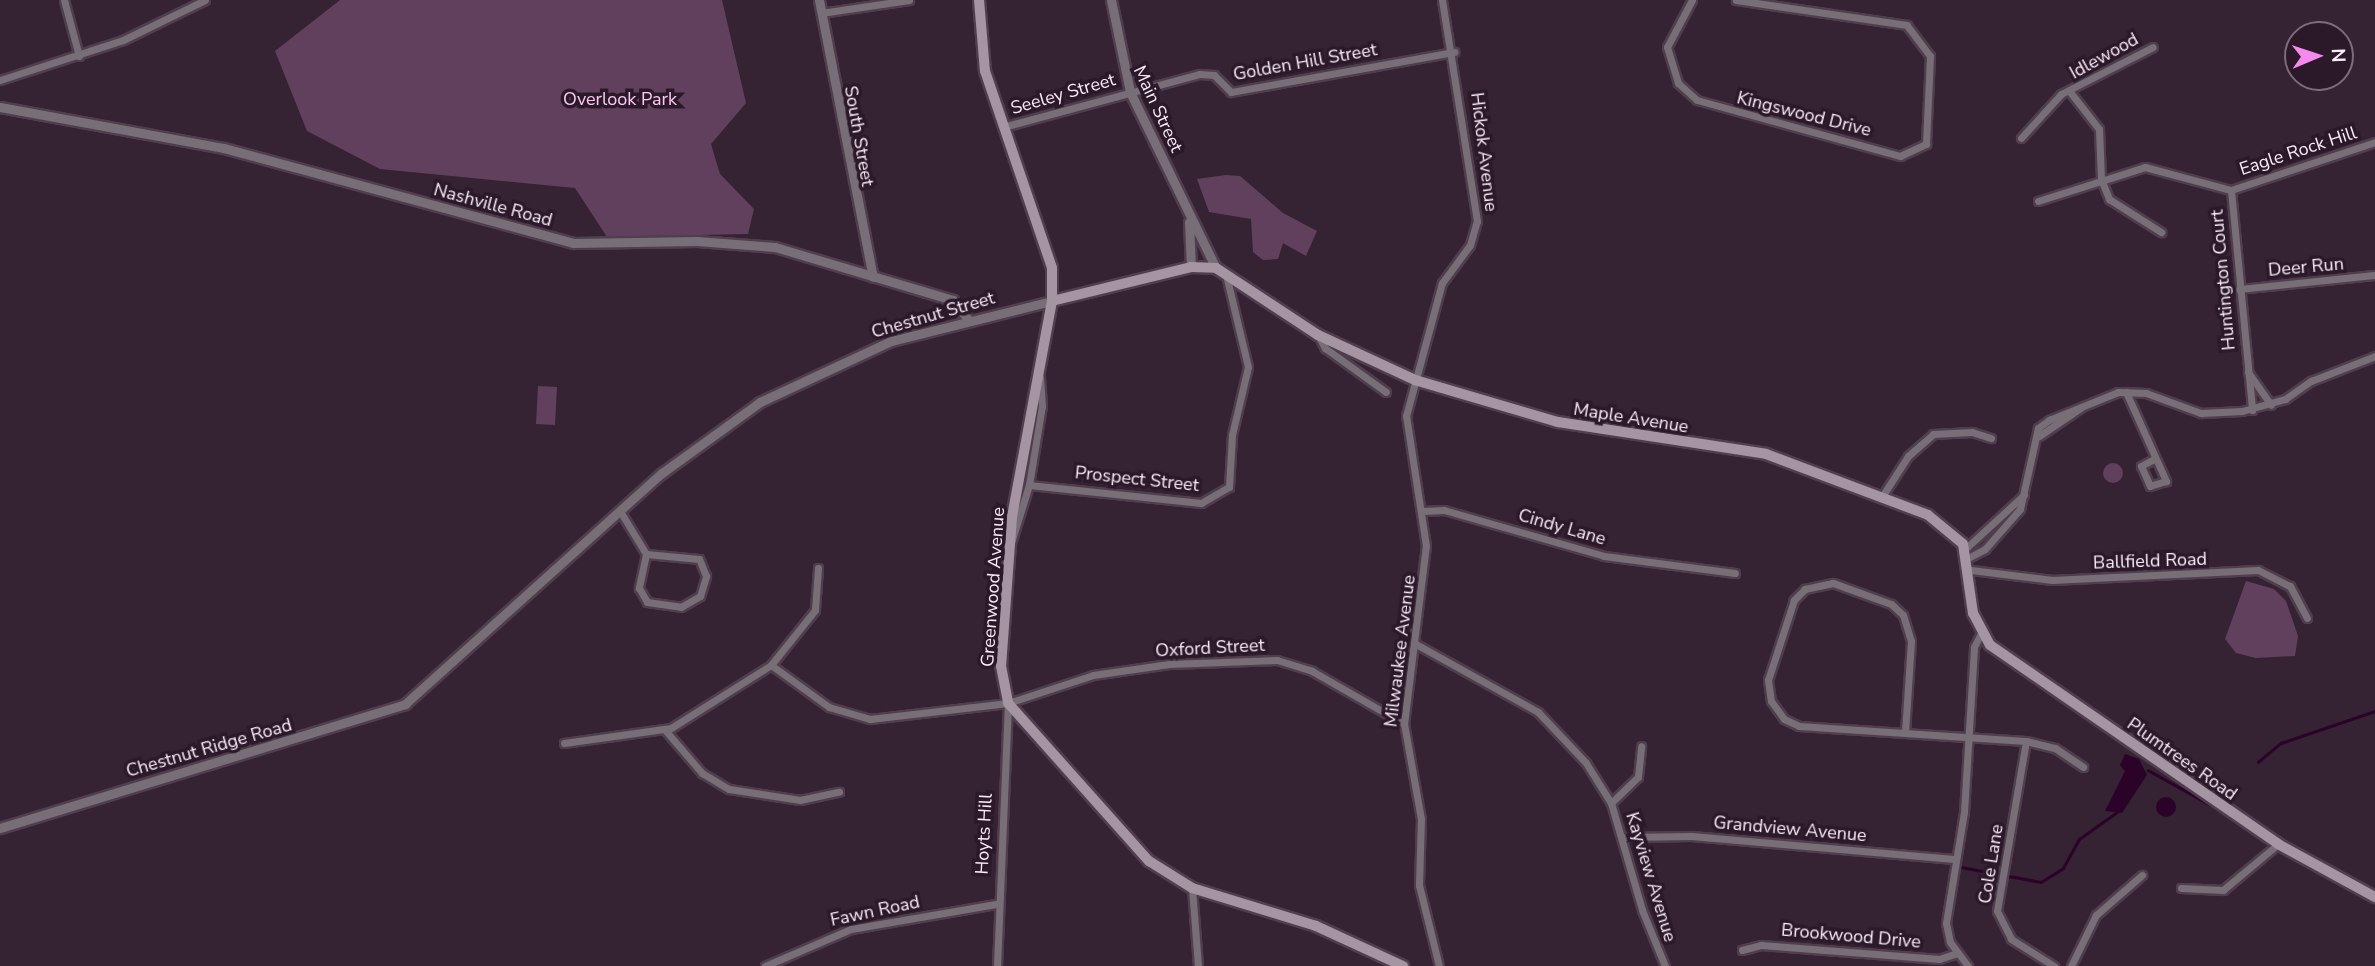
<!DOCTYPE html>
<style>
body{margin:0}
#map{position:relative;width:2375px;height:966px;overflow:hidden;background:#352233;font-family:"Nunito Sans",sans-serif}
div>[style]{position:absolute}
.green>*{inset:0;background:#61405e;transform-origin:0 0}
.round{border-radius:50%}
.water>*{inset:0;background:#2b0329}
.stream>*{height:2.5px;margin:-1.25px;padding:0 1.25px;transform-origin:1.25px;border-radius:1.25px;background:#2b0329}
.roads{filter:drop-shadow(2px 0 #503e4e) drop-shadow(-2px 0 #503e4e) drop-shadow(0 2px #503e4e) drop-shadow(0 -2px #503e4e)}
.minor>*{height:7px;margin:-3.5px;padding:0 3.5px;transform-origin:3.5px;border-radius:3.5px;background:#786e77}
.tertiary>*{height:9px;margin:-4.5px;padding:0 4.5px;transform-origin:4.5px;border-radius:4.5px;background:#786e77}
.secondary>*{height:10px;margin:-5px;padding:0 5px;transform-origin:5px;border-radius:5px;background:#a595a3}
span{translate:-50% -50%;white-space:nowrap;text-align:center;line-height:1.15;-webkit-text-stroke:7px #2b1929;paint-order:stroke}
.street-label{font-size:18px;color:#f8ecf7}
.park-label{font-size:18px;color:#fcc9f6}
.north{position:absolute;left:2284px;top:21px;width:70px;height:70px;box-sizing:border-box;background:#2b1929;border:2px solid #7d6d7b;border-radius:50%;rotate:88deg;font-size:19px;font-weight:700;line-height:28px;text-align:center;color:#f8ecf7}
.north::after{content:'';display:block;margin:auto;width:24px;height:32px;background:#f689ee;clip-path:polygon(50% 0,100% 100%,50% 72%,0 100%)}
</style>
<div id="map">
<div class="green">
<i style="clip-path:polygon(340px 0,722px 0,746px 103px,711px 144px,720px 174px,754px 209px,748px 234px,607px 237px,575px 188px,380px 169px,307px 131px,275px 51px)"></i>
<i style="clip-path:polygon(1226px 175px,1240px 176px,1283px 213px,1317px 231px,1306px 256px,1283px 243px,1278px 259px,1263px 260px,1253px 252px,1251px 219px,1209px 212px,1197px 179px)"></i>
<i style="left:538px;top:386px;width:19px;height:38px;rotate:3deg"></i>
<i class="round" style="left:2103px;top:463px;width:20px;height:20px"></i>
<i style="clip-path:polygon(2246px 581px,2274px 589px,2286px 601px,2298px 636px,2295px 656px,2256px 658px,2236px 653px,2225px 639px)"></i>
</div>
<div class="water">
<i style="clip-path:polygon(2125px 754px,2139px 759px,2147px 775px,2122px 813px,2105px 811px,2125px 771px,2120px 765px)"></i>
<i class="round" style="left:2156px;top:797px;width:20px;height:20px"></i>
</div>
<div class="stream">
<i style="left:2258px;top:762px;width:30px;rotate:-40deg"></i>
<i style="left:2281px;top:743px;width:99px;rotate:-18.8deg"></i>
<i style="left:2148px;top:770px;width:72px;rotate:29.1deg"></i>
<i style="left:1961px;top:867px;width:81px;rotate:10.6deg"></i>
<i style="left:2041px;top:882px;width:26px;rotate:-32deg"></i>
<i style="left:2063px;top:868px;width:33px;rotate:-61deg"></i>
<i style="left:2079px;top:839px;width:50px;rotate:-35.3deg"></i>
</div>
<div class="roads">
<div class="minor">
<i style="left:64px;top:0;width:58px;rotate:75deg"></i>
<i style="left:1692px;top:0;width:53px;rotate:118deg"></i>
<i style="left:1667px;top:47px;width:38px;rotate:73deg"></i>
<i style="left:1678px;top:83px;width:25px;rotate:42deg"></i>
<i style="left:1697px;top:100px;width:211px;rotate:15.4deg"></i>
<i style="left:1900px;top:156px;width:29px;rotate:-25deg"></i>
<i style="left:1926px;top:144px;width:88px;rotate:-87.4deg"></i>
<i style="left:1930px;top:56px;width:39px;rotate:-127deg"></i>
<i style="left:1907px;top:25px;width:173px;rotate:-171.7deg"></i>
<i style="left:821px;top:13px;width:89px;rotate:-8.4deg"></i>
<i style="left:0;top:80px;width:129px;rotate:-18deg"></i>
<i style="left:123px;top:40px;width:91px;rotate:-26deg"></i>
<i style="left:2070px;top:92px;width:47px;rotate:51.9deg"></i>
<i style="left:2099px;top:129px;width:50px;rotate:87.7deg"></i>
<i style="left:2101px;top:179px;width:22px;rotate:68deg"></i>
<i style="left:2109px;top:199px;width:62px;rotate:32.4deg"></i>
<i style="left:1003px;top:127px;width:204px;rotate:-15.1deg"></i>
<i style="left:1200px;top:74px;width:14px;rotate:4deg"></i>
<i style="left:1214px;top:75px;width:24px;rotate:45deg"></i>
<i style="left:1231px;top:92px;width:227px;rotate:-10.2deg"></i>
<i style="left:2021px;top:138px;width:59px;rotate:-47.7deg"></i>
<i style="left:2061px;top:94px;width:103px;rotate:-27.1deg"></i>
<i style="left:2231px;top:190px;width:221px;rotate:84.5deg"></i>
<i style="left:2038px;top:201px;width:112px;rotate:-17.6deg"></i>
<i style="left:2145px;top:167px;width:89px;rotate:15deg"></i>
<i style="left:2231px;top:190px;width:152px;rotate:-18.4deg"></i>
<i style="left:2239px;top:289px;width:137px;rotate:-5.9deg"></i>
<i style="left:1318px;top:335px;width:15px;rotate:62deg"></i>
<i style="left:1325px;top:348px;width:75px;rotate:35.8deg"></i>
<i style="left:2248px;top:372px;width:40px;rotate:55.1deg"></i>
<i style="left:2126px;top:392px;width:98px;rotate:65.8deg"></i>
<i style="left:2166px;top:481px;width:17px;rotate:163deg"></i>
<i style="left:2150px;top:486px;width:22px;rotate:-114deg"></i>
<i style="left:2141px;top:466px;width:15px;rotate:-28deg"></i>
<i style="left:2039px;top:436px;width:52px;rotate:-34deg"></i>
<i style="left:1029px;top:485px;width:80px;rotate:-80.7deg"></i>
<i style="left:1042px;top:406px;width:28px;rotate:-94deg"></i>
<i style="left:1883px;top:495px;width:46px;rotate:-57.3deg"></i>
<i style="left:1908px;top:456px;width:33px;rotate:-41deg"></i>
<i style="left:1933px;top:434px;width:39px;rotate:-3deg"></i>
<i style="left:1972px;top:432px;width:20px;rotate:18deg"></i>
<i style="left:620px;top:511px;width:50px;rotate:58.8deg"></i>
<i style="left:646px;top:554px;width:35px;rotate:102deg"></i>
<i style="left:639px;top:588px;width:16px;rotate:60deg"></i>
<i style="left:647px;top:602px;width:34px;rotate:8deg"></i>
<i style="left:681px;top:607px;width:22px;rotate:-30deg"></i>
<i style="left:700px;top:596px;width:21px;rotate:-73deg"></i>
<i style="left:706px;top:576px;width:18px;rotate:-112deg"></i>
<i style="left:699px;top:559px;width:53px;rotate:-174.6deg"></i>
<i style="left:1423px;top:511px;width:21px;rotate:-3deg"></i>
<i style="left:1444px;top:510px;width:166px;rotate:16deg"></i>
<i style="left:1604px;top:556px;width:132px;rotate:7.4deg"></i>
<i style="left:1010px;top:546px;width:64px;rotate:-72.7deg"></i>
<i style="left:1029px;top:485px;width:173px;rotate:6deg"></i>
<i style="left:1201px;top:503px;width:32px;rotate:-30deg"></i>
<i style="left:1229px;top:487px;width:52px;rotate:-86.7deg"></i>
<i style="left:1232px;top:435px;width:70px;rotate:-76.8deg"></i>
<i style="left:1248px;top:367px;width:95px;rotate:-103.4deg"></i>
<i style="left:1965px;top:549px;width:80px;rotate:-42.5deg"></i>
<i style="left:1968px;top:558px;width:19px;rotate:-28deg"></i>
<i style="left:1985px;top:549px;width:53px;rotate:-48.8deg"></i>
<i style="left:2020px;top:509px;width:83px;rotate:-77.5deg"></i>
<i style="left:2038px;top:428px;width:14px;rotate:-36deg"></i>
<i style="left:2049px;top:420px;width:74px;rotate:-22.1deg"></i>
<i style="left:2118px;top:392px;width:28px;rotate:2deg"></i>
<i style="left:2146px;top:393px;width:59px;rotate:20deg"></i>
<i style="left:2201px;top:413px;width:41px;rotate:-2.8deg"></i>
<i style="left:2242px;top:411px;width:45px;rotate:-15.6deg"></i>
<i style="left:2285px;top:399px;width:32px;rotate:-35deg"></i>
<i style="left:2311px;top:381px;width:69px;rotate:-21.3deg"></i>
<i style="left:1971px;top:570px;width:82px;rotate:7deg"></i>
<i style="left:2052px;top:580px;width:206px;rotate:-2.8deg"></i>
<i style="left:2258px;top:570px;width:36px;rotate:27deg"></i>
<i style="left:2290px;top:586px;width:36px;rotate:62deg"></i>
<i style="left:1414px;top:643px;width:142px;rotate:29.1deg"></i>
<i style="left:1538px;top:712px;width:70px;rotate:46.7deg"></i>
<i style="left:1586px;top:763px;width:47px;rotate:58deg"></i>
<i style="left:1611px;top:803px;width:111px;rotate:73.8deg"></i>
<i style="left:1642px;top:910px;width:61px;rotate:67.7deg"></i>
<i style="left:771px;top:665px;width:72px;rotate:35.9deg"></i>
<i style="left:829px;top:707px;width:43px;rotate:16.3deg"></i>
<i style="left:870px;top:719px;width:139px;rotate:-6.6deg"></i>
<i style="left:1008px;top:703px;width:89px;rotate:-18.2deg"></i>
<i style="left:1093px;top:675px;width:77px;rotate:-8.2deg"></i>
<i style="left:1169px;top:664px;width:108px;rotate:-2.1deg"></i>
<i style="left:1277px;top:660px;width:37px;rotate:17deg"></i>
<i style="left:1312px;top:671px;width:106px;rotate:29.9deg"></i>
<i style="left:665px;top:730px;width:57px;rotate:49.3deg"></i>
<i style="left:702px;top:773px;width:31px;rotate:31deg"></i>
<i style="left:729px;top:789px;width:72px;rotate:8.8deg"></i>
<i style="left:800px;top:800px;width:40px;rotate:-12deg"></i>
<i style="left:1905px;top:732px;width:91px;rotate:-86.2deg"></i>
<i style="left:1911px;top:641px;width:27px;rotate:-107deg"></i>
<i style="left:1903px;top:615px;width:16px;rotate:-137deg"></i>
<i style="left:1891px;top:604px;width:62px;rotate:-160.1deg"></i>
<i style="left:1833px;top:583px;width:29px;rotate:168deg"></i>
<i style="left:1805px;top:589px;width:16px;rotate:135deg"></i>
<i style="left:1794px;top:600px;width:84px;rotate:108deg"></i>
<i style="left:1768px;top:680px;width:21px;rotate:82deg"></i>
<i style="left:1771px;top:701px;width:22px;rotate:54deg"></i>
<i style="left:1784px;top:719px;width:17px;rotate:25deg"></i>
<i style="left:1799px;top:726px;width:227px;rotate:3.8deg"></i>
<i style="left:2026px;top:741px;width:30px;rotate:14deg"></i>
<i style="left:2055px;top:748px;width:34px;rotate:34deg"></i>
<i style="left:2026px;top:741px;width:172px;rotate:99.7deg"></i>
<i style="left:1997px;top:911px;width:31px;rotate:63deg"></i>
<i style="left:2011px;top:939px;width:51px;rotate:32.1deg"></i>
<i style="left:564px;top:743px;width:108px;rotate:-8deg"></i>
<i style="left:671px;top:728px;width:118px;rotate:-32.2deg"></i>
<i style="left:771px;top:665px;width:70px;rotate:-51.3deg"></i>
<i style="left:815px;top:610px;width:42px;rotate:-85.9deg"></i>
<i style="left:1611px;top:803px;width:37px;rotate:-44deg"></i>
<i style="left:1638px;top:777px;width:31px;rotate:-84deg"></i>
<i style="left:1624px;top:837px;width:68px;rotate:-0.8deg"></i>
<i style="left:1692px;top:836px;width:262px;rotate:5deg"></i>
<i style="left:1192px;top:888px;width:78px;rotate:85.6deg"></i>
<i style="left:2181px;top:888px;width:42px;rotate:2.7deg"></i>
<i style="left:2223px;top:890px;width:72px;rotate:-39.9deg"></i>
<i style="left:1742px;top:950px;width:20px;rotate:-15deg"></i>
<i style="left:1761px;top:945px;width:179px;rotate:4.5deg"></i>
<i style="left:1939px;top:959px;width:19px;rotate:-18deg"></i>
<i style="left:765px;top:966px;width:94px;rotate:-23.3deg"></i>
<i style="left:851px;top:929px;width:147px;rotate:-9.8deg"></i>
<i style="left:997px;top:966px;width:263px;rotate:-87.6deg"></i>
<i style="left:1439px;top:966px;width:83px;rotate:-103.9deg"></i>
<i style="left:1419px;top:885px;width:66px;rotate:-88.3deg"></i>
<i style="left:1421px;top:819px;width:97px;rotate:-100.1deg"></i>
<i style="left:1404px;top:724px;width:179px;rotate:-83deg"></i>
<i style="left:1426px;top:546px;width:132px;rotate:-98.7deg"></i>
<i style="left:1406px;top:416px;width:138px;rotate:-74.9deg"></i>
<i style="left:1442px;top:283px;width:47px;rotate:-53.6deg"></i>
<i style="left:1470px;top:245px;width:25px;rotate:-74deg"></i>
<i style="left:1477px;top:221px;width:224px;rotate:-99deg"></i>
<i style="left:1968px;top:966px;width:30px;rotate:-127deg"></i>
<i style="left:1950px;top:942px;width:19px;rotate:-102deg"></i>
<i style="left:1946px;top:923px;width:112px;rotate:-80.8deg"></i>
<i style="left:1964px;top:812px;width:165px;rotate:-86.5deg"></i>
<i style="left:1974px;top:647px;width:16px;rotate:-63deg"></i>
<i style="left:2071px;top:966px;width:57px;rotate:-63.9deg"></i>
<i style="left:2096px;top:915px;width:61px;rotate:-41deg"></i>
</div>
<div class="tertiary">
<i style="left:819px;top:0;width:282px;rotate:79deg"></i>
<i style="left:1111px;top:0;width:94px;rotate:78.3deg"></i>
<i style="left:1130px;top:92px;width:196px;rotate:64deg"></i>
<i style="left:0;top:107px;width:228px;rotate:10.4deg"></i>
<i style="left:224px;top:148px;width:362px;rotate:15.2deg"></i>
<i style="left:573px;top:243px;width:124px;rotate:-0.9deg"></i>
<i style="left:697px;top:241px;width:78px;rotate:4.4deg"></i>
<i style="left:775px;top:247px;width:186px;rotate:16.6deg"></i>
<i style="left:953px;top:300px;width:24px;rotate:52deg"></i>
<i style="left:1189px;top:222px;width:45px;rotate:87.5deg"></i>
<i style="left:0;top:828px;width:424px;rotate:-17deg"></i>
<i style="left:405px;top:704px;width:346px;rotate:-42deg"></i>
<i style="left:662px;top:473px;width:121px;rotate:-35.9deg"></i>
<i style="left:760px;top:402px;width:145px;rotate:-25deg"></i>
<i style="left:891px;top:341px;width:166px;rotate:-14deg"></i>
</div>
<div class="secondary">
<i style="left:979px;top:0;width:71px;rotate:85.2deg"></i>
<i style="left:985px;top:71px;width:208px;rotate:71.2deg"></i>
<i style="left:1052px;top:268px;width:33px;rotate:90deg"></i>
<i style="left:1052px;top:301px;width:220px;rotate:100.5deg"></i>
<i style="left:1012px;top:517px;width:149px;rotate:94.2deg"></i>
<i style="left:1001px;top:666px;width:38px;rotate:79deg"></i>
<i style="left:1008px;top:703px;width:212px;rotate:48.3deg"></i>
<i style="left:1149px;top:861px;width:51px;rotate:32.1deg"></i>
<i style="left:1192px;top:888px;width:130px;rotate:17deg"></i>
<i style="left:1316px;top:926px;width:96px;rotate:24.7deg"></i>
<i style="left:1052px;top:301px;width:143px;rotate:-13.7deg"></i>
<i style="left:1191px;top:267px;width:25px;rotate:2deg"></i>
<i style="left:1216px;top:268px;width:122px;rotate:33.3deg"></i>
<i style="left:1318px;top:335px;width:107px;rotate:24.9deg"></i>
<i style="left:1415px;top:380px;width:149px;rotate:16.4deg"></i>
<i style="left:1558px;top:422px;width:210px;rotate:8.7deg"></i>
<i style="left:1766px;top:454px;width:173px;rotate:20.6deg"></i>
<i style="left:1928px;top:515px;width:45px;rotate:39.6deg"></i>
<i style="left:1963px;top:544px;width:70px;rotate:81.8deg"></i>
<i style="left:1973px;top:613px;width:36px;rotate:62deg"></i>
<i style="left:1990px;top:645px;width:350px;rotate:34.6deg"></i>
<i style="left:2278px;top:844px;width:111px;rotate:28.7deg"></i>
</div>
</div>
<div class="street-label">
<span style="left:2104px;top:56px;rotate:-29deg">Idlewood</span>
<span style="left:1305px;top:62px;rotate:-10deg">Golden Hill Street</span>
<span style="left:1063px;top:94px;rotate:-16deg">Seeley Street</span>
<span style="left:1158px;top:109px;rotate:65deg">Main Street</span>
<span style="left:1804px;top:114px;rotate:14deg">Kingswood Drive</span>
<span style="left:859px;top:136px;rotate:80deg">South Street</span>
<span style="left:2298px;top:151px;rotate:-18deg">Eagle Rock Hill</span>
<span style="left:1484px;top:152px;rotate:83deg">Hickok Avenue</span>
<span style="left:493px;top:205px;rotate:15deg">Nashville Road</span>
<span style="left:2306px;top:267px;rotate:-5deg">Deer Run</span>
<span style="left:2223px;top:280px;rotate:-95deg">Huntington Court</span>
<span style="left:933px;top:315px;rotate:-16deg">Chestnut Street</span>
<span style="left:1631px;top:418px;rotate:9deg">Maple Avenue</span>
<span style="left:1137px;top:479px;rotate:6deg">Prospect Street</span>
<span style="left:1562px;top:527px;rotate:16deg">Cindy Lane</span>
<span style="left:2150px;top:561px;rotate:-2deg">Ballfield Road</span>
<span style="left:993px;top:587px;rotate:-86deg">Greenwood Avenue</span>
<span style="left:1210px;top:648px;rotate:-3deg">Oxford Street</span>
<span style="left:1400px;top:651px;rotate:-83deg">Milwaukee Avenue</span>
<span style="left:209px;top:748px;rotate:-16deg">Chestnut Ridge Road</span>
<span style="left:2182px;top:759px;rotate:35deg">Plumtrees Road</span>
<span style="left:1790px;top:829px;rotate:5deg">Grandview Avenue</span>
<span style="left:984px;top:834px;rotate:-87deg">Hoyts Hill</span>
<span style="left:1991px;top:864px;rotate:-81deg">Cole Lane</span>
<span style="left:1651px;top:877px;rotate:73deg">Kayview Avenue</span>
<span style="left:875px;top:911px;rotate:-12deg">Fawn Road</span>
<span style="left:1851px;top:936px;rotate:5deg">Brookwood Drive</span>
</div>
<div class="park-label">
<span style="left:620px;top:99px">Overlook Park</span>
</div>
<div class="north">N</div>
</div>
